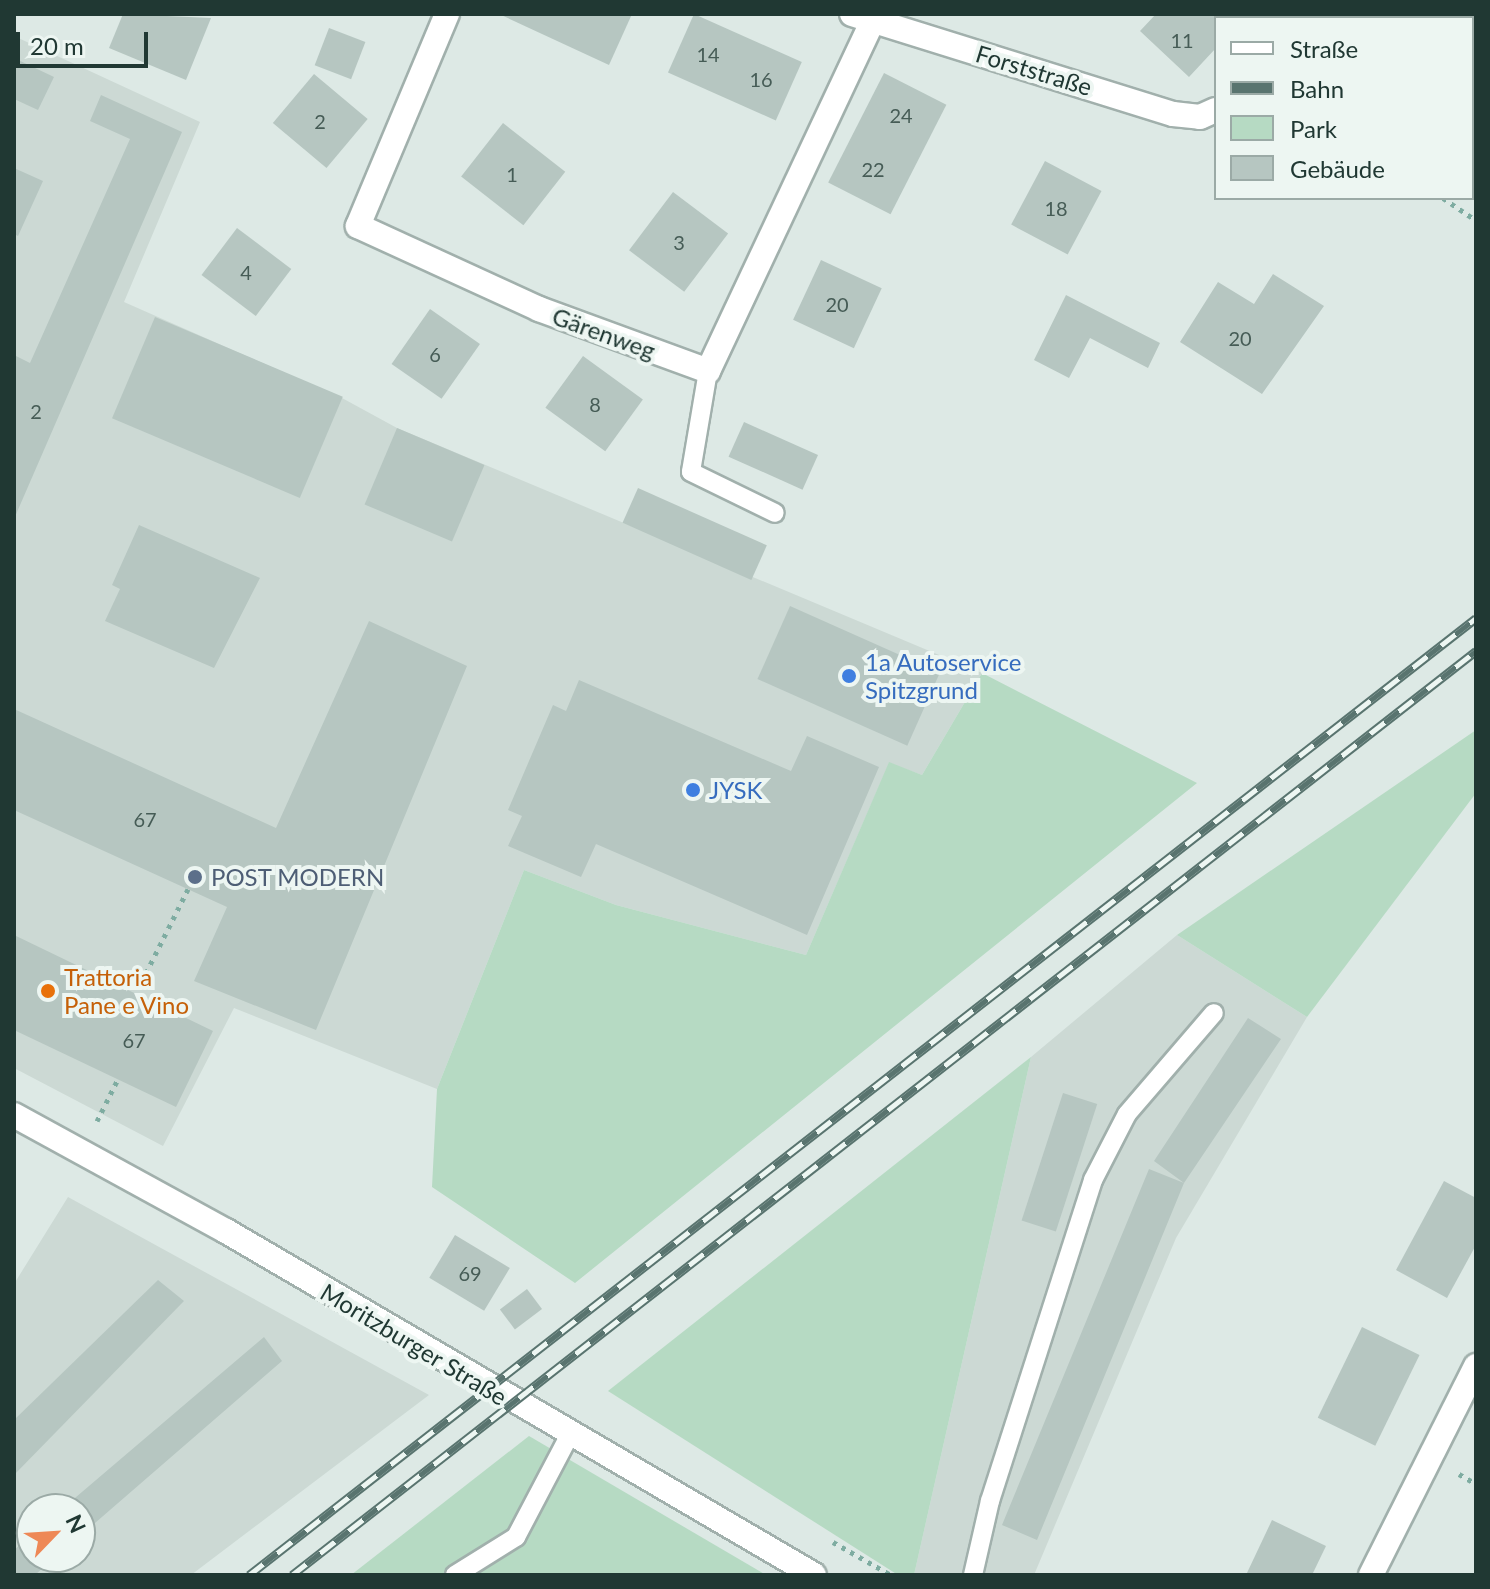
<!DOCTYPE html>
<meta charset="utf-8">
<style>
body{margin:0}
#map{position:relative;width:1490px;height:1589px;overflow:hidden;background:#dde9e5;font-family:Lato,sans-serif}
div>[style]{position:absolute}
.built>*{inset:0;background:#ccd9d4}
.green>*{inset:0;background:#b6dac3}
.building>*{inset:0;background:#b6c6c1;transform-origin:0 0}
.path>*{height:5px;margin-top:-2.5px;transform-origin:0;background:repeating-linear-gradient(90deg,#7eaca1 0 4px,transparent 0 10px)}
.roads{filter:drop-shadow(2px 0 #a1b0ac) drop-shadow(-2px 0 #a1b0ac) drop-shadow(0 2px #a1b0ac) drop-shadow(0 -2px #a1b0ac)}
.service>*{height:18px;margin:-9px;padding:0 9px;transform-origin:9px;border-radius:9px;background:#fff}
.minor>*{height:24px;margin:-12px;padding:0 12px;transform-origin:12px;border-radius:12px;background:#fff}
.tertiary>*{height:24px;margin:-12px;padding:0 12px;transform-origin:12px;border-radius:12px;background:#fff}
.rail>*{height:9px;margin-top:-4.5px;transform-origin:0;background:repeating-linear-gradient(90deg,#edf6f2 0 18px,#59746f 0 36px);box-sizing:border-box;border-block:2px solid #59746f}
.dots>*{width:22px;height:22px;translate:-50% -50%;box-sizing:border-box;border:4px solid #edf6f2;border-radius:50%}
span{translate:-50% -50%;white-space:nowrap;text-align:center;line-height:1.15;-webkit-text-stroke:8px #edf6f2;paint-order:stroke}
.number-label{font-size:20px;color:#465c56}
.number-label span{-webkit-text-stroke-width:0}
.street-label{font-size:24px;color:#203833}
.shop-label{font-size:24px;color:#366cbe}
.left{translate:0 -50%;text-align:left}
.service-label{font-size:24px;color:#4e5e75}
.food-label{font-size:24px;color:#c56008}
.frame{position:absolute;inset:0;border:16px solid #203833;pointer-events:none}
.legend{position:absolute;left:1214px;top:16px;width:260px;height:184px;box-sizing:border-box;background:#edf6f2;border:2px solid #9baaa6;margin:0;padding:10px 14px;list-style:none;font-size:24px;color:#203833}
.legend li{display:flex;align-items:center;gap:16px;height:40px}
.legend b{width:40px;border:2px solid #9baaa6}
.north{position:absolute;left:16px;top:1493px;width:80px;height:80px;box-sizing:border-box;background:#edf6f2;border:2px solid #9baaa6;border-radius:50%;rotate:65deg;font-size:22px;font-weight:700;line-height:32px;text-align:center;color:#203833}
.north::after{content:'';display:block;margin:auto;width:28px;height:36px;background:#ee8856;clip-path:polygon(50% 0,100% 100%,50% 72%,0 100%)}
.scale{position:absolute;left:16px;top:32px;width:132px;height:36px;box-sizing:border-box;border:4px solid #203833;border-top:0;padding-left:10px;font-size:24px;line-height:28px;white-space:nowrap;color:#203833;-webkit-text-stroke:6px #edf6f2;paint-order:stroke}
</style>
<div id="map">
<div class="built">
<i style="clip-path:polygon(14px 36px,200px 122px,124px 302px,342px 398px,397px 428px,982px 673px,922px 775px,889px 763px,806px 955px,616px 905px,524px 870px,437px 1089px,234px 1008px,163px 1146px,14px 1068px)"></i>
<i style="clip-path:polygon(1177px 935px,1307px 1017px,1176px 1238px,1034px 1575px,914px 1575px,1031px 1057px)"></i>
<i style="clip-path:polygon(evenodd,68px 1197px,429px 1395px,191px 1575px,14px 1575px,14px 1284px,68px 1197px,32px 1509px,80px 1509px,80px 1557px,32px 1557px,32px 1509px)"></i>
</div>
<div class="green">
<i style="clip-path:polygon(982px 673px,1197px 783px,575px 1283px,432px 1187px,437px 1089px,524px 870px,616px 905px,806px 955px,889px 762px,922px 775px)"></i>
<i style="clip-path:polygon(1476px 730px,1476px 793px,1307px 1017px,1177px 935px)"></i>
<i style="clip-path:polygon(1031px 1057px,914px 1575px,898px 1575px,608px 1391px)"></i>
<i style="clip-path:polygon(529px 1436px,766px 1575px,351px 1575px)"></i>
</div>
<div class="building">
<i style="clip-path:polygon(123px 14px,211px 18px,186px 80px,109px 48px)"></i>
<i style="clip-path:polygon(499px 14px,632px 14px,609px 65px)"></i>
<i style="left:694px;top:14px;width:118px;height:64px;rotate:24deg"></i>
<i style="clip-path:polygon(1156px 14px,1230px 14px,1234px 18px,1216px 18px,1216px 48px,1189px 77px,1140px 31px)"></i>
<i style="left:329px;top:28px;width:39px;height:40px;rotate:21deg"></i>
<i style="clip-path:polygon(14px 58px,54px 77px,38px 110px,14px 99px)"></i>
<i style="left:884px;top:73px;width:70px;height:123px;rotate:27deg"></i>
<i style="left:314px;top:74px;width:70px;height:64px;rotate:40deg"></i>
<i style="clip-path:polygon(101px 95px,182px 132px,14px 519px,14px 355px,30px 363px,130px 139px,90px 121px)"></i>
<i style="left:503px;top:123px;width:79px;height:68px;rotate:38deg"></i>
<i style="left:1045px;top:161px;width:64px;height:72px;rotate:28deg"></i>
<i style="clip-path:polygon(14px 168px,43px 181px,18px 236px,14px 234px)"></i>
<i style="left:673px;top:192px;width:69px;height:73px;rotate:37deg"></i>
<i style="left:237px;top:228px;width:68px;height:59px;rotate:37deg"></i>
<i style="left:821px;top:260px;width:67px;height:66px;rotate:25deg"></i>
<i style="clip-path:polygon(1273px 274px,1324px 306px,1262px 394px,1180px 342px,1218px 282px,1254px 304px)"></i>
<i style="clip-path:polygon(1066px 295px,1160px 343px,1148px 368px,1090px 338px,1069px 378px,1034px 360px)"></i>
<i style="left:430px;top:309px;width:61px;height:67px;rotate:35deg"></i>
<i style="left:155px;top:317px;width:204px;height:110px;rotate:23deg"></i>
<i style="left:583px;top:356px;width:74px;height:64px;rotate:36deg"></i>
<i style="left:744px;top:422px;width:81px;height:38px;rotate:24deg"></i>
<i style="left:397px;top:428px;width:95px;height:83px;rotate:23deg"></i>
<i style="left:638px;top:488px;width:141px;height:38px;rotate:24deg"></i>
<i style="clip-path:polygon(139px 525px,260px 578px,214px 668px,105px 621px,120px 589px,112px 585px)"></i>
<i style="left:790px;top:606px;width:164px;height:80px;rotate:24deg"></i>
<i style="clip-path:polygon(369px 621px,467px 666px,316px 1030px,194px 981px,227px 907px,14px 810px,14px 709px,276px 828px)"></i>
<i style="clip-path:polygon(579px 680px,791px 771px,807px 736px,879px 767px,807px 935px,596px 844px,581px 877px,508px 846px,522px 816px,508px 810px,553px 705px,566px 711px)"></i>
<i style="clip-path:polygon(14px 935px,213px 1031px,176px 1107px,14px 1030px)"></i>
<i style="clip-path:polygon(1248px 1018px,1281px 1039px,1184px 1183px,1037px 1540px,1002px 1525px,1149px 1169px,1184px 1183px,1154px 1161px)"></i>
<i style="left:1063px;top:1093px;width:36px;height:134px;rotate:18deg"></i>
<i style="clip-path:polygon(1444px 1181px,1476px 1198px,1476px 1245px,1447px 1298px,1396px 1270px)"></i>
<i style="left:455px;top:1235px;width:64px;height:50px;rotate:31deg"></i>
<i style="clip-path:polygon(158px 1280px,184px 1301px,14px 1475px,14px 1420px)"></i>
<i style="left:527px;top:1289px;width:25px;height:34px;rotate:53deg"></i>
<i style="left:1362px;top:1327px;width:64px;height:101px;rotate:26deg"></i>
<i style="clip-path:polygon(264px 1337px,282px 1361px,80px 1536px,80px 1509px,62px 1509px)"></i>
<i style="clip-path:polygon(1272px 1520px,1326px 1546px,1312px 1575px,1246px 1575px)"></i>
<i style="clip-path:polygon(32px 1535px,32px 1557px,55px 1557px,35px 1575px,14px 1575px,14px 1550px)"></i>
</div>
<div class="path">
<i style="left:1443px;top:198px;width:40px;rotate:34deg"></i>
<i style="left:146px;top:973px;width:94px;rotate:-63.4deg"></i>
<i style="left:97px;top:1121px;width:47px;rotate:-63.4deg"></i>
<i style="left:1459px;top:1474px;width:20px;rotate:30deg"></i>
<i style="left:833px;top:1542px;width:67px;rotate:29.6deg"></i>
</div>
<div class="roads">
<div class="service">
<i style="left:708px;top:371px;width:102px;rotate:99.6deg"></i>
<i style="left:691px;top:472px;width:93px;rotate:26deg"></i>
<i style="left:455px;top:1575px;width:72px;rotate:-31.9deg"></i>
<i style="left:516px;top:1537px;width:114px;rotate:-62.3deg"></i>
<i style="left:973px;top:1575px;width:76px;rotate:-77.1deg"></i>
<i style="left:990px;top:1501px;width:337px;rotate:-72.2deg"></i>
<i style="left:1093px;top:1180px;width:74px;rotate:-62.7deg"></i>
<i style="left:1127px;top:1114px;width:133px;rotate:-49.3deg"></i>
</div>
<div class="minor">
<i style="left:447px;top:14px;width:230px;rotate:112.8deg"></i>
<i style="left:358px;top:226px;width:199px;rotate:24.6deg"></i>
<i style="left:539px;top:309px;width:180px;rotate:20.1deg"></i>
<i style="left:708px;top:371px;width:387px;rotate:-64.8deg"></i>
<i style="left:852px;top:14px;width:336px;rotate:17.3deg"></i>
<i style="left:1173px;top:114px;width:27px;rotate:6deg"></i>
<i style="left:1200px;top:117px;width:17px;rotate:-24deg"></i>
<i style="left:1312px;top:18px;width:6px;rotate:-45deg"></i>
<i style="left:1371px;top:1575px;width:234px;rotate:-63.3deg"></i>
</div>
<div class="tertiary">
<i style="left:14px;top:1115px;width:242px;rotate:28.7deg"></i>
<i style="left:226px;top:1231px;width:681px;rotate:30.33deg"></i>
</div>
</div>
<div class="rail">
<i style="left:249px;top:1575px;width:1556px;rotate:-37.95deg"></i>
<i style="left:292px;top:1575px;width:1502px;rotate:-37.97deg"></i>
</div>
<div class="dots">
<i style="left:849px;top:676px;background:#3f7fe0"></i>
<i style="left:693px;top:790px;background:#3f7fe0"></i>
<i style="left:195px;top:877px;background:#5c6f8a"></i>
<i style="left:48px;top:991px;background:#e8710a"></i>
</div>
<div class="number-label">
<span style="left:1182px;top:40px">11</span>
<span style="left:708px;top:54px">14</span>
<span style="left:761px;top:79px">16</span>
<span style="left:901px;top:115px">24</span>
<span style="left:320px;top:121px">2</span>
<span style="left:873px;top:169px">22</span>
<span style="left:512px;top:174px">1</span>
<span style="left:1056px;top:208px">18</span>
<span style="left:679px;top:242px">3</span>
<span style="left:246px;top:272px">4</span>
<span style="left:837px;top:304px">20</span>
<span style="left:1240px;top:338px">20</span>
<span style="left:435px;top:354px">6</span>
<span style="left:595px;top:404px">8</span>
<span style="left:36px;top:411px">2</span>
<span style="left:145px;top:819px">67</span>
<span style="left:134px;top:1040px">67</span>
<span style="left:470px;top:1273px">69</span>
</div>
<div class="street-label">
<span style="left:1034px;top:70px;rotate:17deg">Forststraße</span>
<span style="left:604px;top:333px;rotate:20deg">Gärenweg</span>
<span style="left:414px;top:1344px;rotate:31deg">Moritzburger Straße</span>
</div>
<div class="shop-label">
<span class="left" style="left:865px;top:676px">1a Autoservice<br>Spitzgrund</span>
<span class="left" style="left:709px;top:790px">JYSK</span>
</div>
<div class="service-label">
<span class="left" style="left:211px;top:877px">POST MODERN</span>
</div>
<div class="food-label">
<span class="left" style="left:64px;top:991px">Trattoria<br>Pane e Vino</span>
</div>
<div class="frame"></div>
<ul class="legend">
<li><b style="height:10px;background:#fff"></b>Straße</li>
<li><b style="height:10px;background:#59746f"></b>Bahn</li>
<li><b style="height:22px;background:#b6dac3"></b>Park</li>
<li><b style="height:22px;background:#b6c6c1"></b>Gebäude</li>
</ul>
<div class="north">N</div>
<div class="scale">20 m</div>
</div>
